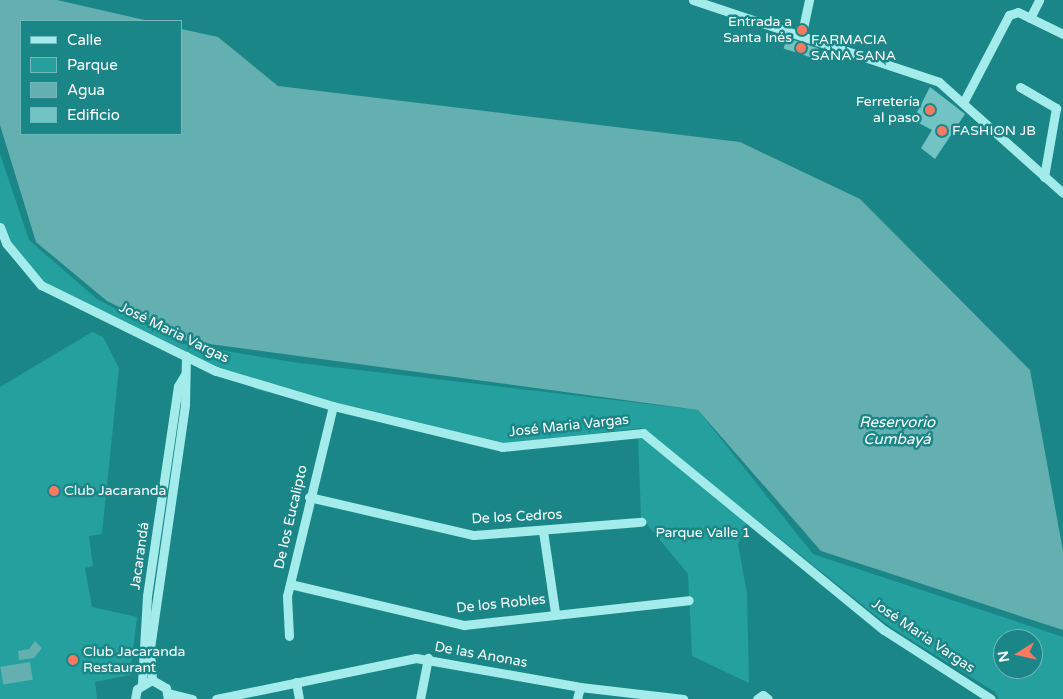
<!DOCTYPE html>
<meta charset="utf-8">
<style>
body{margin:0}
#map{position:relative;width:1063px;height:699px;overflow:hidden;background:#1b8687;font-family:"Varela Round",sans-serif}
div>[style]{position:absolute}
.green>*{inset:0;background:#24a09f}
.water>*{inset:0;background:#64afaf;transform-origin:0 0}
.building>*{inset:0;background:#72c4c4;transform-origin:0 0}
.minor>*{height:9px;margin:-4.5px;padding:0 4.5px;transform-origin:4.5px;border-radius:4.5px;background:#a4eceb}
.dots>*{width:14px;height:14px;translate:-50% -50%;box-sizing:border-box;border:2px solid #1b8687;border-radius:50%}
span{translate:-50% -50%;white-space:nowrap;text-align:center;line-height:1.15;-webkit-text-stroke:5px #1b8687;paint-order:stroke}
.poi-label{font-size:14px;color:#fff}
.right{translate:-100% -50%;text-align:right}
.left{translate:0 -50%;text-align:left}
.street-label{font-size:14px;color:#fff}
.park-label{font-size:14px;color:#fff}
.water-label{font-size:15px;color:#fff;font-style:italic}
.legend{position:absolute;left:20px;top:20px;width:162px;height:115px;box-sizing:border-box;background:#1b8687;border:1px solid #76b6b7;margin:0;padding:6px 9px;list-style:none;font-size:15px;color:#fff}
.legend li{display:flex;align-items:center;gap:10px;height:25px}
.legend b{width:25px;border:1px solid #76b6b7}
.north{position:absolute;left:993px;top:629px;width:50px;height:50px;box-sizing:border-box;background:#1b8687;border:1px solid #76b6b7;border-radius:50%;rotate:260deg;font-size:14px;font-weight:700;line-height:20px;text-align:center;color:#fff}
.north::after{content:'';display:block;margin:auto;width:18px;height:22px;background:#fd7961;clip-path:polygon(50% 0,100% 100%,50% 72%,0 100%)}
</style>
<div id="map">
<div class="green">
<i style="clip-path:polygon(evenodd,0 154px,29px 240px,97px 299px,183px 344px,299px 363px,698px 410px,813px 554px,1063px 637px,1063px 699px,999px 699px,995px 692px,889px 626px,642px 428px,502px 444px,258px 390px,156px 345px,40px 279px,6px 239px,0 222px,0 154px,1003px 639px,1033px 639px,1033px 669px,1003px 669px,1003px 639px)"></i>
<i style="clip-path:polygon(92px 332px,103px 337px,119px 368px,102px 534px,89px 536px,93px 566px,85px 568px,92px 607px,137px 617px,130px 675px,95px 682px,97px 699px,0 699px,0 387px)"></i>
<i style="clip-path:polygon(638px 434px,747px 522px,738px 544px,747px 594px,749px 683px,692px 656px,688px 574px,641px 517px)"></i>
</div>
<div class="water">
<i style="clip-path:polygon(0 0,57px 0,149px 21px,21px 21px,21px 134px,181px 134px,181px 29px,218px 37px,278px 86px,740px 142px,860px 199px,1030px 370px,1063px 551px,1063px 630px,821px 551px,698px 410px,187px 341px,107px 301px,36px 242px,0 125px)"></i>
<i style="clip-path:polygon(35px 641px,42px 648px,34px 658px,19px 660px,18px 651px,29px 649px)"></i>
<i style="left:30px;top:662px;width:18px;height:30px;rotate:81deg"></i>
</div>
<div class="building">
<i style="left:787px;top:38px;width:33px;height:11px;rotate:18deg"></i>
<i style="clip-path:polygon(930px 87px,965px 114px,935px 159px,921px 148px,932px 130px,913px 120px)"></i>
</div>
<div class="minor">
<i style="left:693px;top:0;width:259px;rotate:18.4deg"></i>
<i style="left:939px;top:82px;width:166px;rotate:41.8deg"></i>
<i style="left:1030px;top:18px;width:20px;rotate:-63deg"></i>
<i style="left:802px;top:33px;width:34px;rotate:-78deg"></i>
<i style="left:1020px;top:87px;width:42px;rotate:30.3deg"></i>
<i style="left:1056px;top:108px;width:70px;rotate:99.9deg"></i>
<i style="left:964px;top:101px;width:97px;rotate:-62.4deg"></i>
<i style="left:1009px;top:15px;width:9px;rotate:-18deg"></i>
<i style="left:1018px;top:12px;width:50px;rotate:26.1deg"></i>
<i style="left:0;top:227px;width:17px;rotate:69deg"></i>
<i style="left:6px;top:243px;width:55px;rotate:50.2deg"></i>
<i style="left:41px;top:285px;width:195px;rotate:26.2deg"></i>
<i style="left:216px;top:371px;width:122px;rotate:16.7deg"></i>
<i style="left:333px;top:406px;width:174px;rotate:13.6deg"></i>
<i style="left:502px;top:447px;width:142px;rotate:-5.7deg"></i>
<i style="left:643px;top:433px;width:311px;rotate:39.3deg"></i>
<i style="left:884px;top:630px;width:127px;rotate:32.8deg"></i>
<i style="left:309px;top:497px;width:169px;rotate:13deg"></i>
<i style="left:474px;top:535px;width:168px;rotate:-4.5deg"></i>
<i style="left:543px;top:531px;width:82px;rotate:81.6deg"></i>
<i style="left:290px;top:584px;width:179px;rotate:13.3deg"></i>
<i style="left:464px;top:625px;width:226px;rotate:-6.3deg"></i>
<i style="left:289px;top:636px;width:40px;rotate:-92.9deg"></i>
<i style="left:287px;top:596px;width:195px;rotate:-76.4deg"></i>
<i style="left:152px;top:680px;width:32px;rotate:-94deg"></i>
<i style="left:150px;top:648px;width:246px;rotate:-81.8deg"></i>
<i style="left:185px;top:404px;width:48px;rotate:-88.8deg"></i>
<i style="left:296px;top:682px;width:17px;rotate:80deg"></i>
<i style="left:142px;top:683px;width:87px;rotate:-86.7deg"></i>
<i style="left:147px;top:596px;width:212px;rotate:-81.6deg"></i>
<i style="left:178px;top:386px;width:12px;rotate:-59deg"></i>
<i style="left:168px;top:693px;width:25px;rotate:14deg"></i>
<i style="left:135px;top:699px;width:10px;rotate:-79deg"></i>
<i style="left:137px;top:689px;width:17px;rotate:-31deg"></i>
<i style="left:152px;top:680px;width:16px;rotate:30deg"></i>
<i style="left:166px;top:688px;width:11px;rotate:80deg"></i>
<i style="left:216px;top:699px;width:204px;rotate:-11.6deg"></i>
<i style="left:416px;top:658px;width:167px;rotate:10deg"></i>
<i style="left:580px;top:687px;width:104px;rotate:6.6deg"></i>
<i style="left:420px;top:699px;width:42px;rotate:-79deg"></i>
<i style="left:577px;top:699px;width:12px;rotate:-76deg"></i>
<i style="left:757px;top:699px;width:7px;rotate:-34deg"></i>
<i style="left:763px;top:695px;width:6px;rotate:39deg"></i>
</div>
<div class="dots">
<i style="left:802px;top:30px;background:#fd7961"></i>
<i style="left:801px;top:48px;background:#fd7961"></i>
<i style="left:930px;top:110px;background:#fd7961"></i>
<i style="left:942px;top:131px;background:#fd7961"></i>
<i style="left:54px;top:491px;background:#fd7961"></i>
<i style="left:73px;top:660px;background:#fd7961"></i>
</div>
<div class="poi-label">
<span class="right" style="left:792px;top:30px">Entrada a<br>Santa Inés</span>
<span class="left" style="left:811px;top:48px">FARMACIA<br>SANA SANA</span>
<span class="right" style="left:920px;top:110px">Ferretería<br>al paso</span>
<span class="left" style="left:952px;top:131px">FASHION JB</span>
<span class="left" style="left:64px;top:491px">Club Jacaranda</span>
<span class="left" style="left:83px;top:660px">Club Jacaranda<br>Restaurant</span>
</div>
<div class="street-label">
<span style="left:174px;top:333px;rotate:26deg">José Maria Vargas</span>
<span style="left:569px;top:426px;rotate:-6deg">José Maria Vargas</span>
<span style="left:291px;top:517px;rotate:-77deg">De los Eucalipto</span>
<span style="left:517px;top:517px;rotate:-3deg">De los Cedros</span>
<span style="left:140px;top:556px;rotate:-82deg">Jacarandá</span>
<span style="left:501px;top:604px;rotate:-6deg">De los Robles</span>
<span style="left:923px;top:636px;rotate:34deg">José Maria Vargas</span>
<span style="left:481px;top:655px;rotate:10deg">De las Anonas</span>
</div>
<div class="park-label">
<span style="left:703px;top:533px">Parque Valle 1</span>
</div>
<div class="water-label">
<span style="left:897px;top:431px">Reservorio<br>Cumbayá</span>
</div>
<ul class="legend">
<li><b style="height:6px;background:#a4eceb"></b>Calle</li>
<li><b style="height:14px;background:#24a09f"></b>Parque</li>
<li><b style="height:14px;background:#64afaf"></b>Agua</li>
<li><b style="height:14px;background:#72c4c4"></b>Edificio</li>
</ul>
<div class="north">N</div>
</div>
